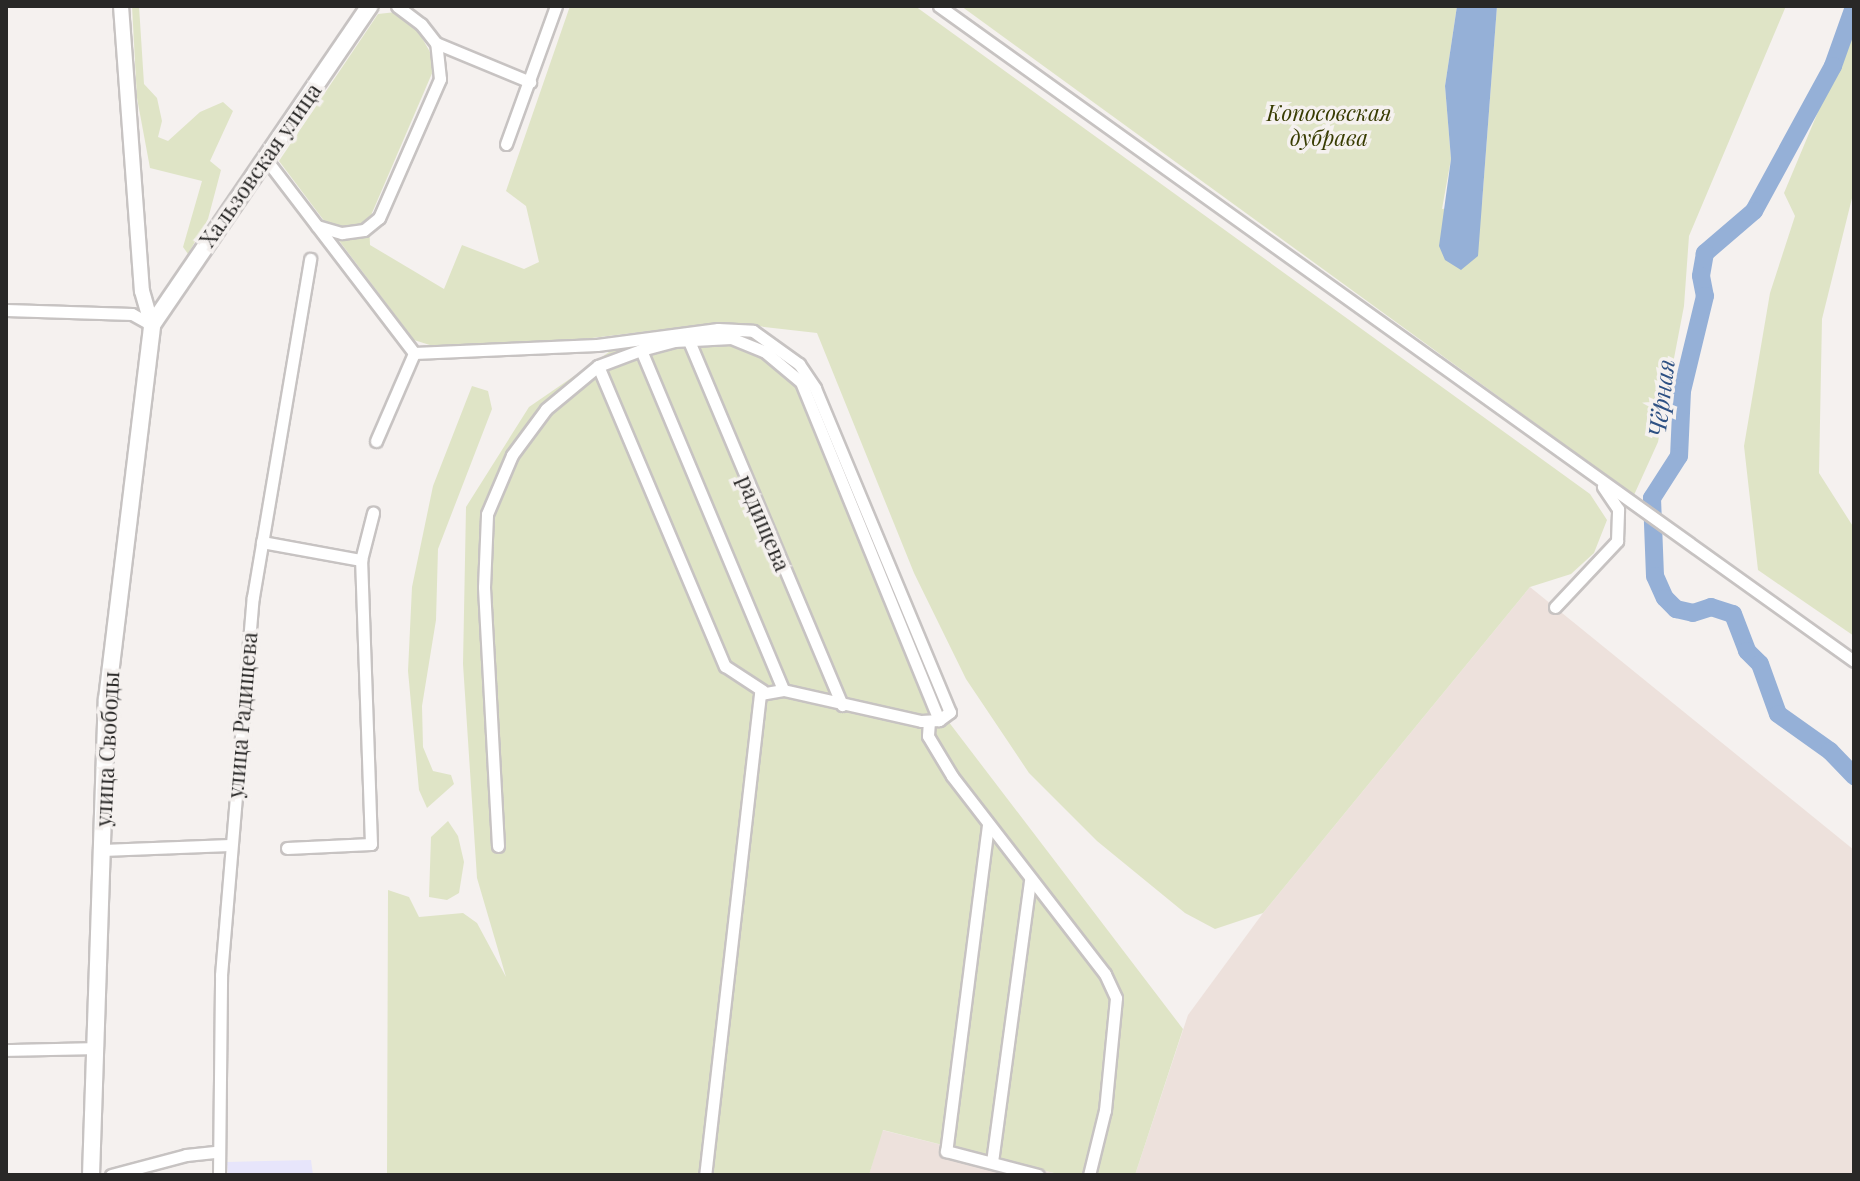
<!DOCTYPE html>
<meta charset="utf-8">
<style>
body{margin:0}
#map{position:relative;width:1860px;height:1181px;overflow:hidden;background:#f5f1ef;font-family:"Playfair Display",serif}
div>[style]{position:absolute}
.built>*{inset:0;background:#ede1dc}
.medical>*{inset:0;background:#e7e5fb}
.green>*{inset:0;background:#dfe4c6}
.water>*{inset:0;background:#95b0d7}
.river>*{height:18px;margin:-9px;padding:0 9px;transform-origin:9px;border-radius:9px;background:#95b0d7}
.roads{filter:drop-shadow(2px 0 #c7c3c2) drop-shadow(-2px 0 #c7c3c2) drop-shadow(0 2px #c7c3c2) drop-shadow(0 -2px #c7c3c2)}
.minor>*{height:11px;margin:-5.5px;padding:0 5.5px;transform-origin:5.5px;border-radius:5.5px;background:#fff}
.tertiary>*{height:14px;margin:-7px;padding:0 7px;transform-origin:7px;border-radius:7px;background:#fff}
.primary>*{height:16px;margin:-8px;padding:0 8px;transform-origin:8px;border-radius:8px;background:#fff}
span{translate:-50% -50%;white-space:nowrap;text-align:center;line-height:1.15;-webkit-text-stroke:7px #f5f1ef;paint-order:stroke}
.park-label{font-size:22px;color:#383c02;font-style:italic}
.street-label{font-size:22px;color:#292827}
.water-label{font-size:24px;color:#2d5083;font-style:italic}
.frame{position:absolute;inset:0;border:8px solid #292827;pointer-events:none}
</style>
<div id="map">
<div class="built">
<i style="clip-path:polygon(1530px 587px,1854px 850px,1854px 1175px,1135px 1175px,1188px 1015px,1263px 913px)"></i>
<i style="clip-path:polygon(882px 1130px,1062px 1175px,869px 1175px)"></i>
</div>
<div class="medical">
<i style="clip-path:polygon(311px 1160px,313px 1175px,228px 1175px,227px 1162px)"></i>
</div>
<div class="green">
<i style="clip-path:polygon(132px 6px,139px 6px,144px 84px,157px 98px,162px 121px,158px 137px,168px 141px,200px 112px,223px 102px,233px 111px,210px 161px,221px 170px,208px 219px,188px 254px,183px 247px,202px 181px,150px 168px,137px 98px)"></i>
<i style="clip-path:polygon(570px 6px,915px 6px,1590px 494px,1607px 520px,1594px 553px,1571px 574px,1530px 587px,1263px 913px,1215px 929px,1185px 913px,1097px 841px,1029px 773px,966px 679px,914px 573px,817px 333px,722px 322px,576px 340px,433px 346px,414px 340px,279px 161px,378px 14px,396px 12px,418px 31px,430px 52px,433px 71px,369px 220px,370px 245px,444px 289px,462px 245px,524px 269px,539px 262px,526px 206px,506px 191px)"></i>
<i style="clip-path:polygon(961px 6px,1457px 6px,1445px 86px,1451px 159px,1442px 209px,1482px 203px,1497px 6px,1786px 6px,1689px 236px,1684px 306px,1658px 442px,1634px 495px)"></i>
<i style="clip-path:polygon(1854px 26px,1854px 190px,1822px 319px,1819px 473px,1854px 528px,1854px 636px,1758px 570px,1744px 446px,1770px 293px,1795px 216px,1784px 193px)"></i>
<i style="clip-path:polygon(724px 333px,765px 345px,802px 374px,948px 721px,1183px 1029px,1135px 1175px,1062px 1175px,883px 1130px,869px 1175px,387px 1175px,388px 890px,409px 897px,419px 917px,463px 913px,477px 923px,506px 977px,477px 878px,463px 664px,466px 507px,529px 407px,609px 352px,682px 334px)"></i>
<i style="clip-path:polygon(472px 386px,488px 391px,492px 409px,438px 549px,436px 620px,422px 706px,423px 747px,433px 771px,451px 775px,454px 784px,427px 808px,419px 790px,408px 671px,412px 587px,433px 486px)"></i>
<i style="clip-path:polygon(448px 821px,458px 836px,464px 862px,459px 893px,447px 900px,429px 897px,431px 837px)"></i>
</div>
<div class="water">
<i style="clip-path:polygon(1457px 6px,1497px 6px,1478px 256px,1461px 270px,1445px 260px,1439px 246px,1451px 159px,1445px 86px)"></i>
</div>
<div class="river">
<i style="left:1854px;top:7px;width:63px;rotate:109.6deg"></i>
<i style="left:1833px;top:66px;width:165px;rotate:118.6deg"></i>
<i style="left:1754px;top:211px;width:65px;rotate:139.4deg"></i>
<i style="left:1705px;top:253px;width:23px;rotate:100deg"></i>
<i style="left:1701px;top:276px;width:20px;rotate:79deg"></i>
<i style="left:1705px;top:296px;width:98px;rotate:103.6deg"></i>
<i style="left:1682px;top:391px;width:65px;rotate:92.6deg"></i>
<i style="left:1679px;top:456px;width:50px;rotate:122.7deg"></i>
<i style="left:1652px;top:498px;width:78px;rotate:87.8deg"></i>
<i style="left:1655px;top:576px;width:24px;rotate:66deg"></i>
<i style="left:1665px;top:598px;width:16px;rotate:45deg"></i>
<i style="left:1676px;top:609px;width:17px;rotate:13deg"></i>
<i style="left:1693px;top:613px;width:19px;rotate:-18deg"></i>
<i style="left:1711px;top:607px;width:23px;rotate:18deg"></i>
<i style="left:1733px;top:614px;width:40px;rotate:69deg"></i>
<i style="left:1747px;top:651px;width:18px;rotate:45deg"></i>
<i style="left:1760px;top:664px;width:53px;rotate:70.2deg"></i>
<i style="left:1778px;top:714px;width:64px;rotate:35.4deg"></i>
<i style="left:1830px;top:751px;width:35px;rotate:46deg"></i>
</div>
<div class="roads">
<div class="minor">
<i style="left:397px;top:6px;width:30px;rotate:37deg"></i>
<i style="left:421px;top:24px;width:24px;rotate:52deg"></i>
<i style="left:436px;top:43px;width:102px;rotate:22.5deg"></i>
<i style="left:939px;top:6px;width:1125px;rotate:35.6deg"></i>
<i style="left:506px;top:144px;width:147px;rotate:-70.1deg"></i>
<i style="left:265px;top:158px;width:245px;rotate:52.6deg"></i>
<i style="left:414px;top:353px;width:183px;rotate:-2.5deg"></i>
<i style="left:597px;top:345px;width:122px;rotate:-7.5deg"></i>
<i style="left:718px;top:329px;width:35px;rotate:3deg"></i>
<i style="left:753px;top:331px;width:57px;rotate:35.7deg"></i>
<i style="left:799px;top:364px;width:29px;rotate:56deg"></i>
<i style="left:815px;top:388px;width:351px;rotate:67.4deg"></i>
<i style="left:950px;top:712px;width:14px;rotate:144deg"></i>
<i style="left:939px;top:720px;width:18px;rotate:177deg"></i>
<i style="left:921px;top:721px;width:141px;rotate:-167.3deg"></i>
<i style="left:783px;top:690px;width:23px;rotate:170deg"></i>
<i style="left:760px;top:694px;width:484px;rotate:96.5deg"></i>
<i style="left:317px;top:226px;width:26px;rotate:16deg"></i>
<i style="left:342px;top:233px;width:22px;rotate:-8deg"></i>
<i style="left:364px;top:230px;width:19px;rotate:-39deg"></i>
<i style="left:379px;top:218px;width:152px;rotate:-66.3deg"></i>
<i style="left:440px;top:79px;width:36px;rotate:-96deg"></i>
<i style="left:6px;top:310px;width:126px;rotate:1.8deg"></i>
<i style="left:132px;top:314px;width:23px;rotate:29deg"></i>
<i style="left:689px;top:341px;width:395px;rotate:67.2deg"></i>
<i style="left:641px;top:350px;width:368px;rotate:67.3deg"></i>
<i style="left:598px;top:366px;width:326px;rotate:67.1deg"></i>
<i style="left:725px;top:666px;width:45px;rotate:33.3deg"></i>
<i style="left:376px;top:441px;width:96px;rotate:-66.6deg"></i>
<i style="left:262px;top:542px;width:101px;rotate:10.3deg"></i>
<i style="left:1555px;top:607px;width:91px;rotate:-46.8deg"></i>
<i style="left:1617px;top:541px;width:32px;rotate:-88deg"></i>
<i style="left:1618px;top:509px;width:27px;rotate:-124deg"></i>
<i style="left:929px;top:721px;width:15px;rotate:94deg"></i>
<i style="left:928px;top:736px;width:47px;rotate:59deg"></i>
<i style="left:952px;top:776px;width:250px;rotate:52.3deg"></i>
<i style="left:1105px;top:974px;width:26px;rotate:65deg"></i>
<i style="left:1116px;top:998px;width:113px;rotate:95.6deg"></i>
<i style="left:1105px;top:1110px;width:67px;rotate:103.8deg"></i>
<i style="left:988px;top:825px;width:329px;rotate:97.3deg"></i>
<i style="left:946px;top:1151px;width:95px;rotate:14.6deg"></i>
<i style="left:498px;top:846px;width:259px;rotate:-93.1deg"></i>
<i style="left:484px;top:587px;width:73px;rotate:-87.6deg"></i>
<i style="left:487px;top:514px;width:64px;rotate:-67deg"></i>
<i style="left:512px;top:455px;width:57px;rotate:-53.5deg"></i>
<i style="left:546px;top:409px;width:67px;rotate:-39.6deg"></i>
<i style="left:598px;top:366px;width:46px;rotate:-20.4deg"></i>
<i style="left:641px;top:350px;width:34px;rotate:-15deg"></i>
<i style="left:674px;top:341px;width:57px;rotate:-3deg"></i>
<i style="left:731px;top:338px;width:35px;rotate:22deg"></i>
<i style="left:764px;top:351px;width:48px;rotate:40deg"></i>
<i style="left:801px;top:382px;width:365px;rotate:67.8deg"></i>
<i style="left:287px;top:848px;width:84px;rotate:-2.7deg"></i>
<i style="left:371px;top:844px;width:284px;rotate:-92deg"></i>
<i style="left:361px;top:560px;width:49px;rotate:-75.7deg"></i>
<i style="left:102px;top:850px;width:128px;rotate:-2.2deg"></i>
<i style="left:6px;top:1050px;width:88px;rotate:-1.3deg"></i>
<i style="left:992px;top:1162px;width:285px;rotate:-82.3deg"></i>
<i style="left:111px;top:1175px;width:78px;rotate:-14.9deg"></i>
<i style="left:186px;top:1155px;width:31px;rotate:-6deg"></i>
<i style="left:219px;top:1175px;width:200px;rotate:-89.4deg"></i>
<i style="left:221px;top:975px;width:379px;rotate:-85.2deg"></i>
<i style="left:253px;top:597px;width:343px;rotate:-80.4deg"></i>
</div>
<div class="tertiary">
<i style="left:121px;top:6px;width:286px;rotate:85.8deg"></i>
<i style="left:142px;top:291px;width:35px;rotate:74deg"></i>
</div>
<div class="primary">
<i style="left:91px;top:1175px;width:476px;rotate:-88.1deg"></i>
<i style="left:107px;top:699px;width:377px;rotate:-83.1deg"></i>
<i style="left:152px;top:325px;width:386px;rotate:-55.7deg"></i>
</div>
</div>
<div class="park-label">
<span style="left:1329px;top:125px">Копосовская<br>дубрава</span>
</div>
<div class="street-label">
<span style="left:260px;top:165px;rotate:-55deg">Хальзовская улица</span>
<span style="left:764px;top:523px;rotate:67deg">радищева</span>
<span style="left:242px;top:715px;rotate:-85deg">улица Радищева</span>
<span style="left:107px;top:749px;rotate:-87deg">улица Свободы</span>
</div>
<div class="water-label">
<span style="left:1661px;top:398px;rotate:-83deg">Чёрная</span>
</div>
<div class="frame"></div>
</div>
